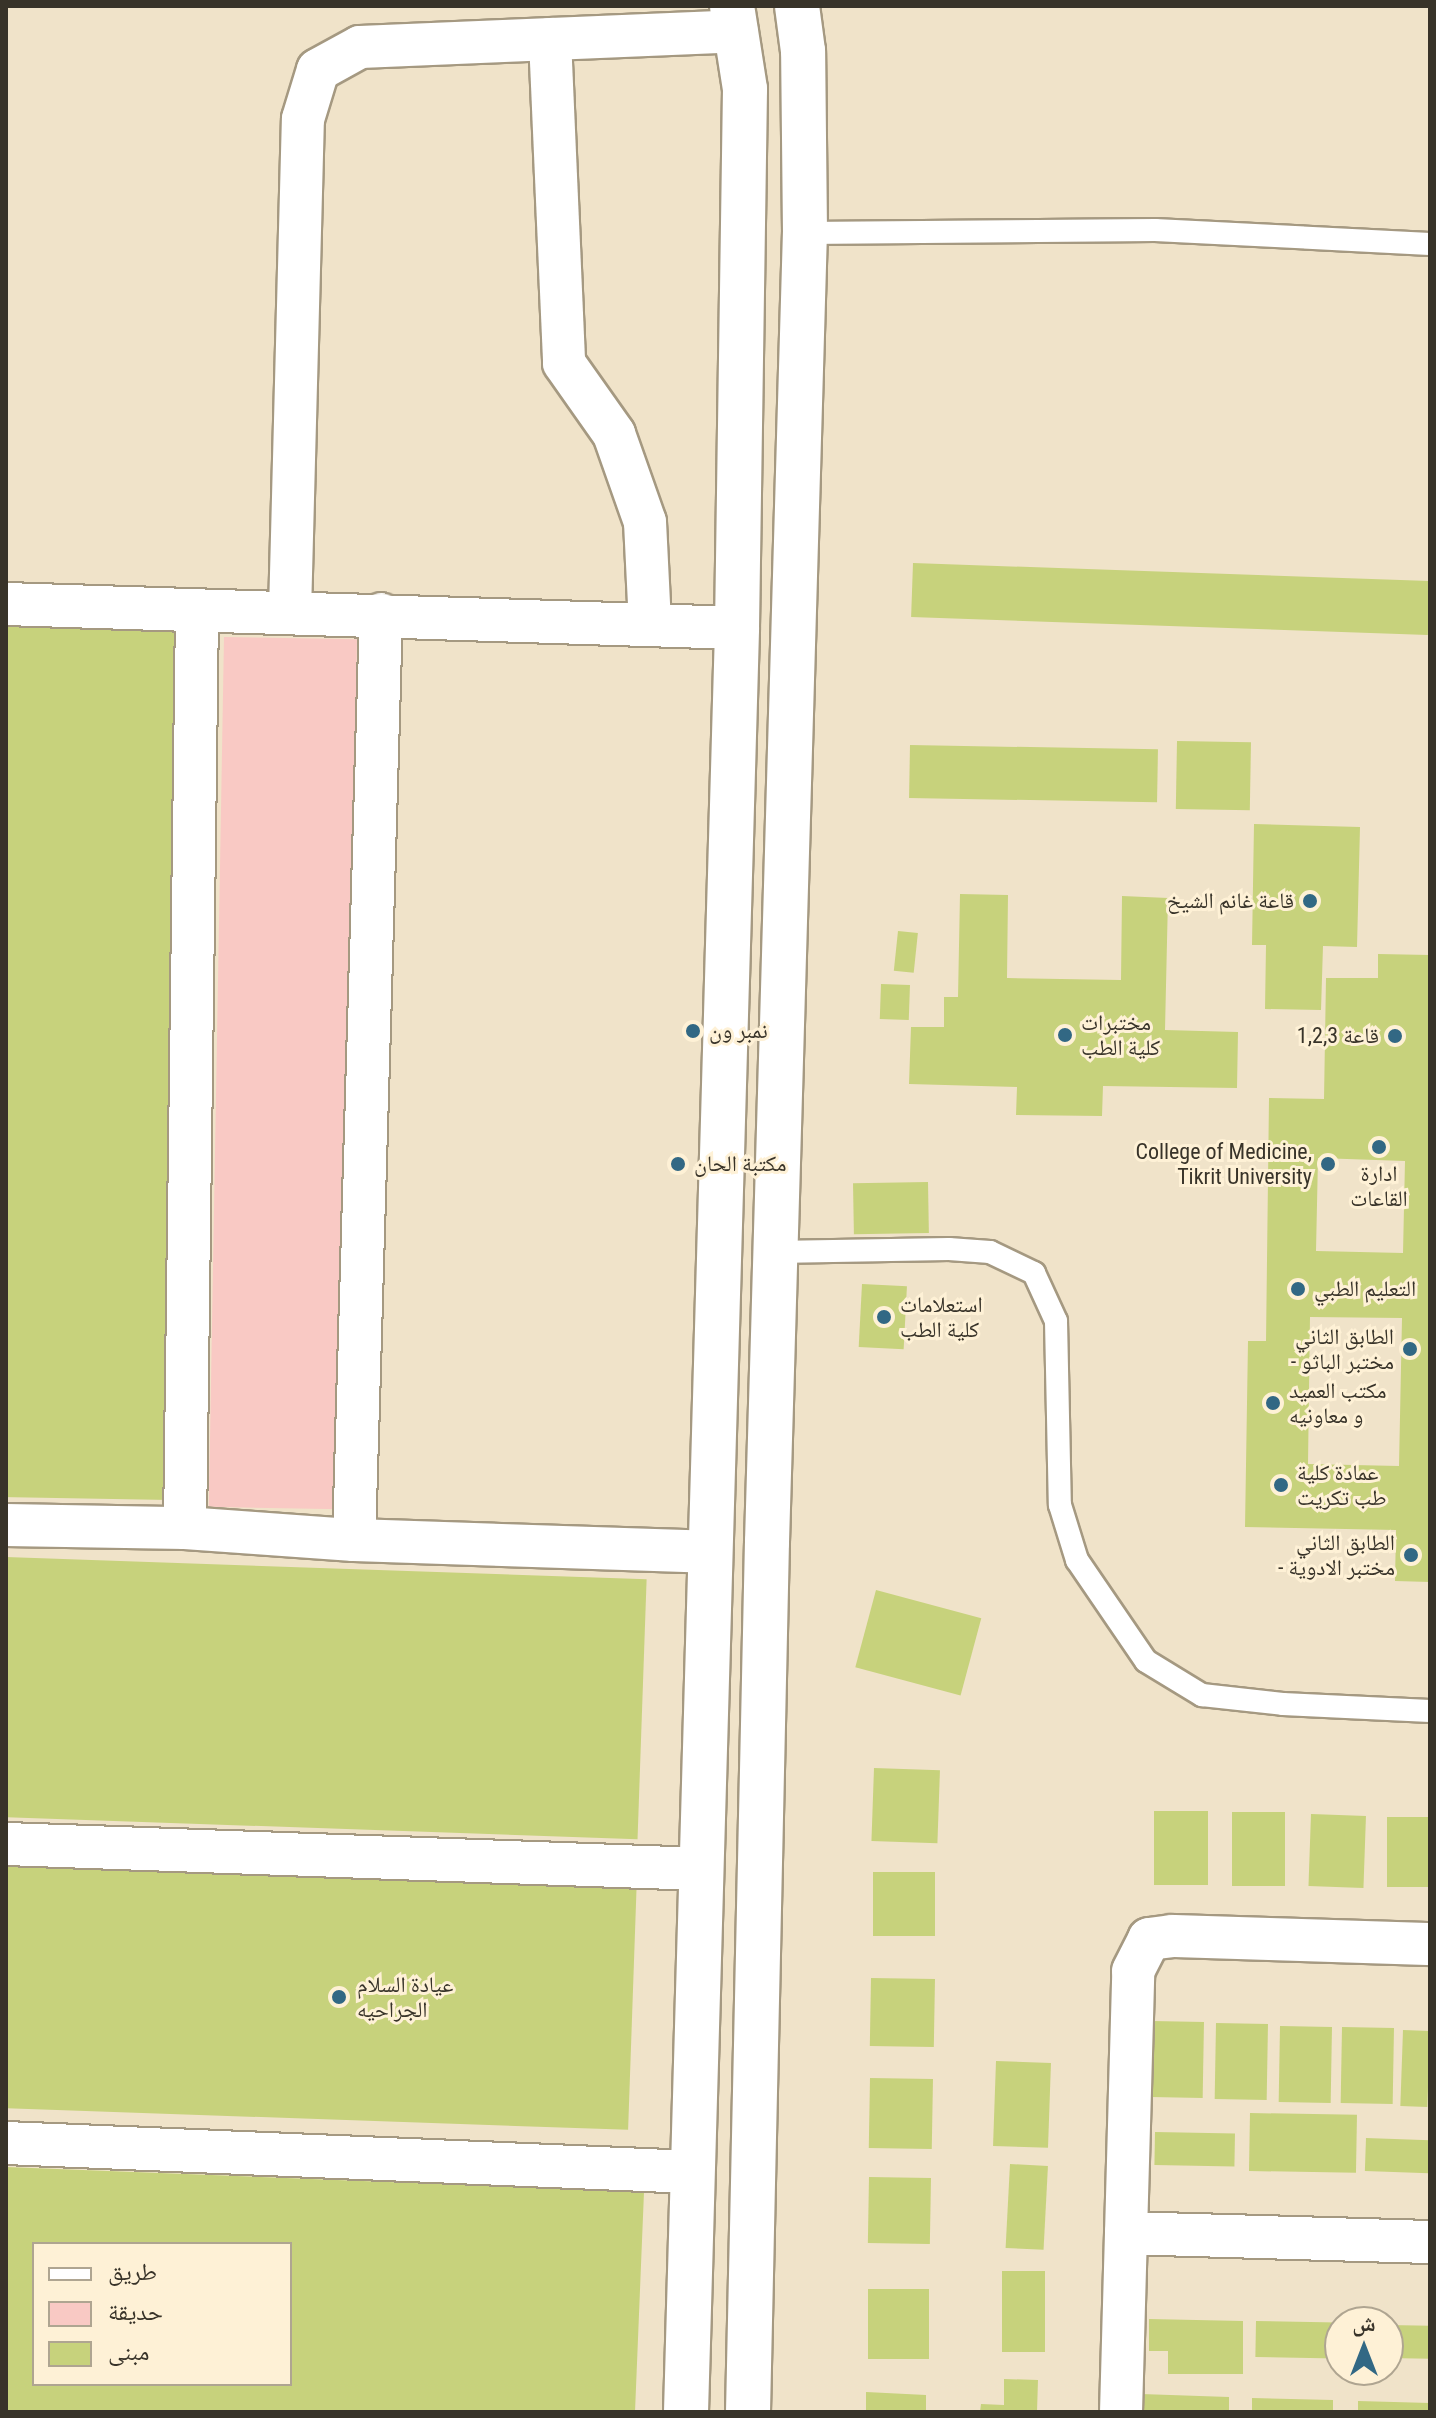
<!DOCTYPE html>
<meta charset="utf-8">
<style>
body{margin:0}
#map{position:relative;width:1436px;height:2418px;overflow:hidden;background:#f0e3c9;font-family:"Roboto Condensed","Noto Naskh Arabic",sans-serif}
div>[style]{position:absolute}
.green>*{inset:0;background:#f9c9c4;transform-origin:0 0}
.building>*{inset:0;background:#c7d27c;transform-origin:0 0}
.roads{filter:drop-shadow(2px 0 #a59981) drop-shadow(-2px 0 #a59981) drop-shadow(0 2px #a59981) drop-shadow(0 -2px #a59981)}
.service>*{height:22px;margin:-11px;padding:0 11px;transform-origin:11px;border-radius:11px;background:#fff}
.minor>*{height:42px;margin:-21px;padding:0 21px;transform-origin:21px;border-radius:21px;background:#fff}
.tertiary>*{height:44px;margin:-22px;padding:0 22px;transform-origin:22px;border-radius:22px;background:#fff}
.dots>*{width:22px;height:22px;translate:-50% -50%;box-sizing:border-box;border:4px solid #fef1d6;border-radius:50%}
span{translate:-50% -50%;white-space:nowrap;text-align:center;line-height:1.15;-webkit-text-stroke:6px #fef1d6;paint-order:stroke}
.poi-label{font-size:22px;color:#383329}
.right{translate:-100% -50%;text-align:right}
.left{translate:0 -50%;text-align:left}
.frame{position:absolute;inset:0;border:8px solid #383329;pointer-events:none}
.legend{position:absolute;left:32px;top:2242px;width:260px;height:144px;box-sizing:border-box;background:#fef1d6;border:2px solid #afa591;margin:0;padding:10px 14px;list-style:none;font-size:24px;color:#383329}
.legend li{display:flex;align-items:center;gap:16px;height:40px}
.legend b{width:40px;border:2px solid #afa591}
.north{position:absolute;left:1324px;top:2306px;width:80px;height:80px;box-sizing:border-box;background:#fef1d6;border:2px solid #afa591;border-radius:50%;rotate:0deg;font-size:22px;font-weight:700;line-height:32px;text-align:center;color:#383329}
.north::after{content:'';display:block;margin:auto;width:28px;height:36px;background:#326884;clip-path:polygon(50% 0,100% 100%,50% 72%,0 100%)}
</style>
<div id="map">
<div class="green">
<i style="left:224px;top:637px;width:133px;height:870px;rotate:1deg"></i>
</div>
<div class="building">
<i style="left:913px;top:563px;width:517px;height:54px;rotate:2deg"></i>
<i style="left:6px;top:622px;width:179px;height:875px;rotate:1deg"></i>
<i style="left:1177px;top:741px;width:74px;height:68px;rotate:1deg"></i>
<i style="left:910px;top:745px;width:248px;height:53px;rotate:1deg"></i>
<i style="clip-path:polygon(1254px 824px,1360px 827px,1357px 947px,1323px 946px,1321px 1010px,1265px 1009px,1266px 945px,1252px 945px)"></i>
<i style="clip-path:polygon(960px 894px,1008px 895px,1007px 978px,1121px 980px,1122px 896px,1168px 898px,1165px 1030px,1238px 1032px,1237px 1088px,1103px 1086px,1102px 1116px,1016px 1115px,1017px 1087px,909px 1084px,911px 1027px,944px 1027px,944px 997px,958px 997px)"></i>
<i style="left:898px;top:931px;width:20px;height:40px;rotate:6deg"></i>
<i style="clip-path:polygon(evenodd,1378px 954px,1430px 955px,1430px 1582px,1395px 1581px,1396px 1530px,1245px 1527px,1248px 1341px,1266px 1341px,1269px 1098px,1324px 1099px,1326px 978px,1378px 978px,1378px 954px,1318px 1158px,1405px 1161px,1403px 1253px,1316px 1251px,1318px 1158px,1378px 954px,1310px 1317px,1402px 1318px,1399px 1466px,1308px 1464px,1310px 1317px)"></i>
<i style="left:881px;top:984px;width:29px;height:35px;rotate:2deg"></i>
<i style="left:928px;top:1182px;width:51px;height:75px;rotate:89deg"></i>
<i style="left:862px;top:1284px;width:45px;height:63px;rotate:3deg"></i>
<i style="left:6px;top:1557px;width:641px;height:260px;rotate:2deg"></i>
<i style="left:876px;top:1590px;width:109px;height:80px;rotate:15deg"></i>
<i style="left:874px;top:1768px;width:66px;height:73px;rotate:2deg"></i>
<i style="left:1154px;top:1811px;width:54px;height:74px"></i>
<i style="left:1232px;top:1812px;width:53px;height:74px"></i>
<i style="left:1311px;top:1814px;width:55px;height:72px;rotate:2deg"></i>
<i style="left:1387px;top:1817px;width:43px;height:70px"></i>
<i style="left:6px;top:1864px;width:631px;height:244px;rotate:2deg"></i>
<i style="left:873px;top:1872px;width:62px;height:64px"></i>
<i style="left:871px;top:1978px;width:64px;height:68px;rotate:1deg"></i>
<i style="left:1152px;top:2021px;width:52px;height:76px;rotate:1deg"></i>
<i style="left:1216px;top:2023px;width:52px;height:76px;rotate:1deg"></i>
<i style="left:1280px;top:2026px;width:52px;height:76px;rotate:1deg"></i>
<i style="left:1342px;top:2027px;width:52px;height:76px;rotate:1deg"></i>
<i style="left:1403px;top:2030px;width:27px;height:76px;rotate:2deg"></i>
<i style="left:996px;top:2061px;width:55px;height:85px;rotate:2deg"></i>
<i style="left:870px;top:2078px;width:63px;height:70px;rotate:1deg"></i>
<i style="left:1250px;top:2113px;width:107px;height:58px;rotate:1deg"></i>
<i style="left:1155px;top:2132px;width:80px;height:33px;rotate:1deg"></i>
<i style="left:1366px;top:2138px;width:64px;height:33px;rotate:2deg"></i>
<i style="left:1010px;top:2164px;width:38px;height:84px;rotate:3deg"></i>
<i style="clip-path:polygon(evenodd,6px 2167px,644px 2192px,635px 2412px,6px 2412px,6px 2167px,34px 2244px,290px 2244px,290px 2384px,34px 2384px,34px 2244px)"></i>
<i style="left:869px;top:2177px;width:62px;height:66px;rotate:1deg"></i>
<i style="left:1002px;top:2271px;width:43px;height:81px"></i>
<i style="left:868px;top:2289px;width:61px;height:70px"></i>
<i style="clip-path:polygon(1149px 2319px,1243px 2321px,1243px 2374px,1168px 2374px,1168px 2351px,1149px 2351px)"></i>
<i style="left:1256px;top:2321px;width:81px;height:36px;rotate:1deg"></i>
<i style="left:1388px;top:2325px;width:42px;height:33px;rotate:1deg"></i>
<i style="clip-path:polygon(1004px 2379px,1038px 2380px,1037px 2412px,980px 2412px,981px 2404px,1004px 2405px)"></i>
<i style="clip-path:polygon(866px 2392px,926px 2395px,926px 2412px,866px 2412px)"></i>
<i style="clip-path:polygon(1141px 2394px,1229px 2397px,1229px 2412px,1142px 2412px)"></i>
<i style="clip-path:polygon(1252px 2398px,1333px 2400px,1333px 2412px,1252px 2412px)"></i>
<i style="clip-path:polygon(1358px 2401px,1430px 2403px,1430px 2412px,1358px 2412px)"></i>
</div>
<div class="roads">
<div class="service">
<i style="left:805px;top:233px;width:350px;rotate:-0.5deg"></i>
<i style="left:1155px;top:230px;width:275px;rotate:2.9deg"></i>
<i style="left:775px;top:1252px;width:174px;rotate:-1deg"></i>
<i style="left:949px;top:1249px;width:41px;rotate:4.2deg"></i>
<i style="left:990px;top:1252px;width:49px;rotate:25.5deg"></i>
<i style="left:1034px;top:1273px;width:53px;rotate:65.4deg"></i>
<i style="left:1056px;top:1321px;width:184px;rotate:88.8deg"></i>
<i style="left:1060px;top:1505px;width:58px;rotate:72.8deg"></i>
<i style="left:1077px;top:1560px;width:122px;rotate:55.7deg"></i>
<i style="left:1146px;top:1661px;width:66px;rotate:31.3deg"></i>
<i style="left:1202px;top:1695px;width:81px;rotate:6.3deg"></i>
<i style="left:1283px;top:1704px;width:147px;rotate:2.7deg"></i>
</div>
<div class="minor">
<i style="left:550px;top:39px;width:324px;rotate:87.5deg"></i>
<i style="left:564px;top:363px;width:87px;rotate:54.8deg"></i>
<i style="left:614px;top:434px;width:93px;rotate:70.6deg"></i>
<i style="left:645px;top:522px;width:102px;rotate:87.2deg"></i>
<i style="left:6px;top:604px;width:731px;rotate:1.88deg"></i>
<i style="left:290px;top:612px;width:493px;rotate:-88.5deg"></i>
<i style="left:303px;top:119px;width:51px;rotate:-73deg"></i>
<i style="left:318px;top:70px;width:48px;rotate:-28.7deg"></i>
<i style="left:360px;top:47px;width:377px;rotate:-2.4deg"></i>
<i style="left:6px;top:1525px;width:179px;rotate:1deg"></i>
<i style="left:185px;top:1528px;width:169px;rotate:4.1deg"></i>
<i style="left:354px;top:1540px;width:354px;rotate:1.9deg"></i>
<i style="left:185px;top:1528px;width:918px;rotate:-89.25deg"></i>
<i style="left:354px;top:1540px;width:926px;rotate:-88.33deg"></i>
<i style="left:6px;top:1844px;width:696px;rotate:2.06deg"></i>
<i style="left:6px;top:2143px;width:687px;rotate:2.42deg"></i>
<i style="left:1126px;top:2233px;width:304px;rotate:1.7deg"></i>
<i style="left:1121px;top:2412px;width:441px;rotate:-88.4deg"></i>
<i style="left:1133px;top:1971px;width:36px;rotate:-63deg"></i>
<i style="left:1149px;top:1939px;width:23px;rotate:-7deg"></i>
<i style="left:1172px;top:1936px;width:258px;rotate:1.8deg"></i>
</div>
<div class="tertiary">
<i style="left:686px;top:2412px;width:1785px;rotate:-88.36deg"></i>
<i style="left:737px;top:628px;width:539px;rotate:-89.15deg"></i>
<i style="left:745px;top:89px;width:84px;rotate:-98.9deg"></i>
<i style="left:748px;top:2412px;width:870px;rotate:-88.75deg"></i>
<i style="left:767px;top:1542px;width:1310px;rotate:-88.34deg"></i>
<i style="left:805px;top:233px;width:182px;rotate:-90.6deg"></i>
<i style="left:803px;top:51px;width:45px;rotate:-97.6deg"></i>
</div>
</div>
<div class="dots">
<i style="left:1310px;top:901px;background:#326884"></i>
<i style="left:693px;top:1031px;background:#326884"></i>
<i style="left:1065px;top:1035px;background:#326884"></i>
<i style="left:1395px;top:1036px;background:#326884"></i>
<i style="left:1379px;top:1147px;background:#326884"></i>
<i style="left:678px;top:1164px;background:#326884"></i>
<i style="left:1328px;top:1164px;background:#326884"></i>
<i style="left:1298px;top:1289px;background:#326884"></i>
<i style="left:884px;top:1317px;background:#326884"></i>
<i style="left:1410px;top:1349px;background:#326884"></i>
<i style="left:1273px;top:1403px;background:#326884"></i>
<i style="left:1281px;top:1485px;background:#326884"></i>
<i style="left:1411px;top:1555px;background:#326884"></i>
<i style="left:339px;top:1997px;background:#326884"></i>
</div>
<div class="poi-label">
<span class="right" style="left:1294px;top:901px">قاعة غانم الشيخ</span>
<span class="left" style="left:1081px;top:1035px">مختبرات<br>كلية الطب</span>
<span class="left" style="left:709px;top:1031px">نمبر ون</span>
<span class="right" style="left:1379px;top:1036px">قاعة 1,2,3</span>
<span class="right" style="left:1312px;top:1164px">College of Medicine,<br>Tikrit University</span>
<span class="left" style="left:694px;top:1164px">مكتبة الحان</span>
<span style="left:1379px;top:1186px">ادارة<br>القاعات</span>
<span class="left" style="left:1314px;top:1289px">التعليم الطبي</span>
<span class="left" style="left:900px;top:1317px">استعلامات<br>كلية الطب</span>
<span class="right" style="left:1394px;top:1349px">الطابق الثاني<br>- مختبر الباثو</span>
<span class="left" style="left:1289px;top:1403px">مكتب العميد<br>و معاونيه</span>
<span class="left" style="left:1297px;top:1485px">عمادة كلية<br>طب تكريت</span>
<span class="right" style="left:1395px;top:1555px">الطابق الثاني<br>- مختبر الادوية</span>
<span class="left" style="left:357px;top:1997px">عيادة السلام<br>الجراحيه</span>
</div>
<div class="frame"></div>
<ul class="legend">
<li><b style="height:10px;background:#fff"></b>طريق</li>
<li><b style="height:22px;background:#f9c9c4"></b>حديقة</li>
<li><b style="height:22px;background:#c7d27c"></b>مبنى</li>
</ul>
<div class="north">ش</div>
</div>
